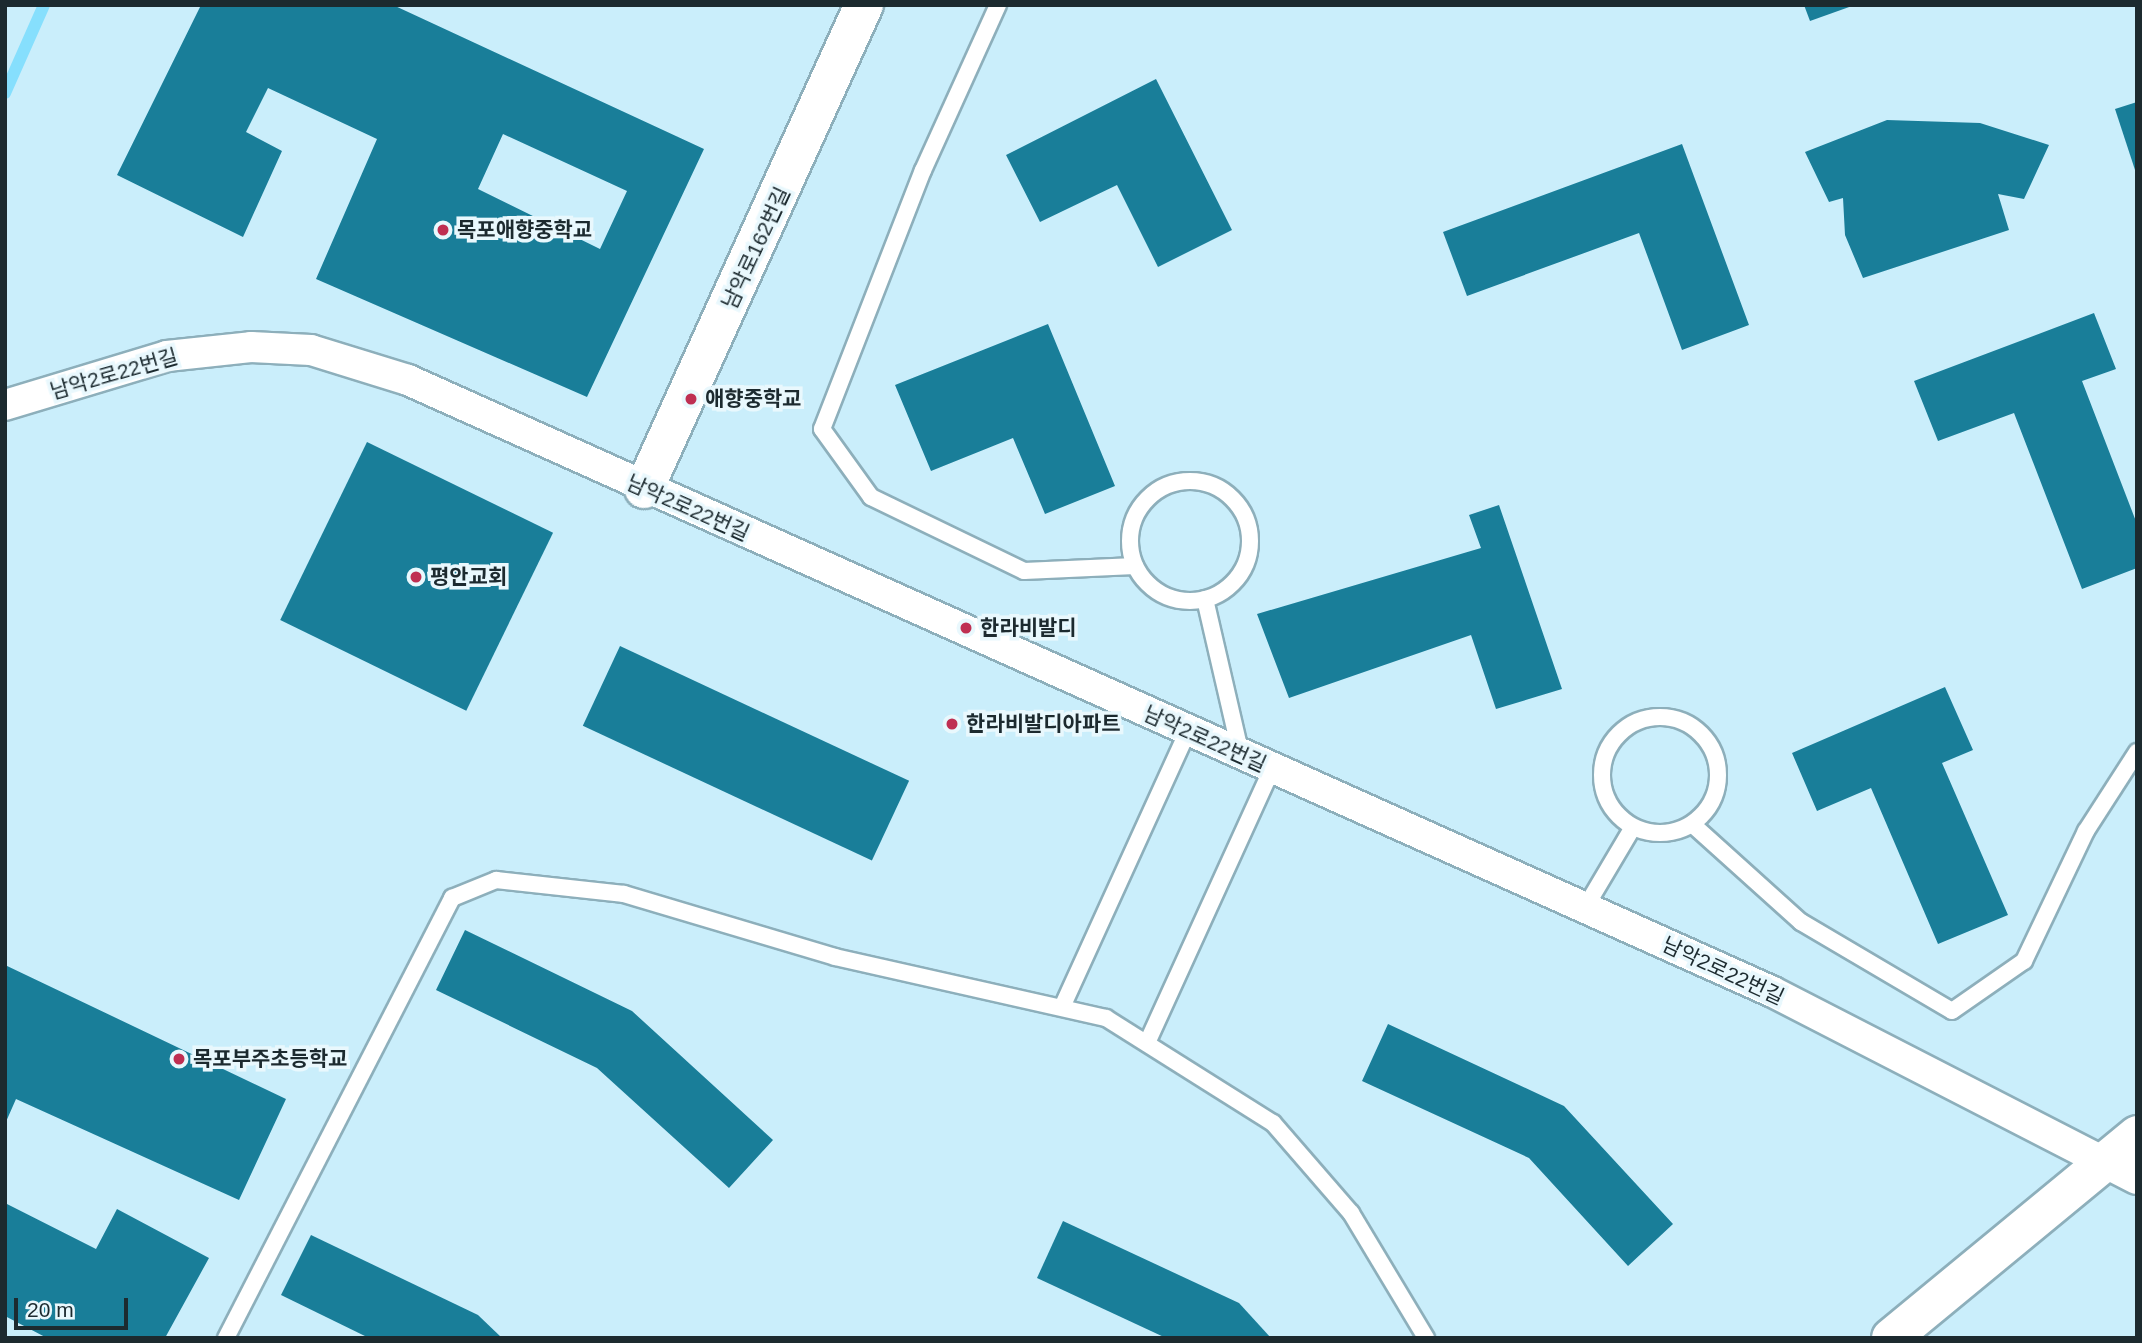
<!DOCTYPE html>
<meta charset="utf-8">
<style>
body{margin:0}
#map{position:relative;width:2142px;height:1343px;overflow:hidden;background:#caeefb;font-family:Helvetica,"Noto Sans KR",sans-serif}
div>[style]{position:absolute}
.stream>*{height:12px;margin:-6px;padding:0 6px;transform-origin:6px;border-radius:6px;background:#86dffd}
.building>*{inset:0;background:#197e99;transform-origin:0 0}
.roads{filter:drop-shadow(2px 0 #8dafbb) drop-shadow(-2px 0 #8dafbb) drop-shadow(0 2px #8dafbb) drop-shadow(0 -2px #8dafbb)}
.lane>*{height:16px;margin:-8px;padding:0 8px;transform-origin:8px;border-radius:8px;background:#fff}
.lane>.ring{margin:-8px;padding:0;box-sizing:content-box;background:none;border:16px solid #fff;border-radius:50%}
.street>*{height:30px;margin:-15px;padding:0 15px;transform-origin:15px;border-radius:15px;background:#fff}
.secondary>*{height:38px;margin:-19px;padding:0 19px;transform-origin:19px;border-radius:19px;background:#fff}
.dots>*{width:19px;height:19px;translate:-50% -50%;box-sizing:border-box;border:4px solid #e9f8fd;border-radius:50%}
span{translate:-50% -50%;white-space:nowrap;text-align:center;line-height:1.15;-webkit-text-stroke:7px #e9f8fd;paint-order:stroke}
.poi-label{font-size:21px;color:#1c2a2f;font-weight:700}
.left{translate:0 -50%;text-align:left}
.street-label{font-size:21px;color:#1c2a2f}
.frame{position:absolute;inset:0;border:7px solid #1c2a2f;pointer-events:none}
.scale{position:absolute;left:14px;top:1298px;width:114px;height:32px;box-sizing:border-box;border:4px solid #1c2a2f;border-top:0;padding-left:9px;font-size:21px;line-height:24px;white-space:nowrap;color:#1c2a2f;-webkit-text-stroke:5px #e9f8fd;paint-order:stroke}
</style>
<div id="map">
<div class="stream">
<i style="left:5px;top:93px;width:96px;rotate:-66.1deg"></i>
</div>
<div class="building">
<i style="clip-path:polygon(evenodd,201px 5px,393px 5px,704px 149px,587px 397px,316px 279px,377px 139px,268px 88px,246px 132px,282px 151px,243px 237px,117px 175px,201px 5px,503px 134px,627px 191px,600px 249px,478px 189px,503px 134px)"></i>
<i style="clip-path:polygon(1804px 5px,1851px 5px,1852px 6px,1810px 21px)"></i>
<i style="clip-path:polygon(1156px 79px,1232px 230px,1158px 267px,1117px 185px,1040px 222px,1006px 155px)"></i>
<i style="clip-path:polygon(2137px 102px,2137px 173px,2136px 173px,2115px 109px)"></i>
<i style="clip-path:polygon(1887px 120px,1980px 123px,2049px 145px,2024px 199px,1998px 194px,2009px 230px,1863px 278px,1845px 235px,1843px 198px,1829px 202px,1805px 152px)"></i>
<i style="clip-path:polygon(1682px 144px,1749px 325px,1682px 350px,1639px 233px,1467px 296px,1443px 232px)"></i>
<i style="clip-path:polygon(2094px 313px,2116px 369px,2082px 381px,2137px 524px,2137px 568px,2082px 589px,2014px 413px,1938px 441px,1914px 381px)"></i>
<i style="clip-path:polygon(1048px 324px,1115px 486px,1045px 514px,1013px 438px,931px 471px,895px 385px)"></i>
<i style="left:367px;top:442px;width:207px;height:198px;rotate:26deg"></i>
<i style="clip-path:polygon(1499px 505px,1562px 689px,1496px 709px,1471px 635px,1289px 698px,1257px 614px,1481px 548px,1469px 515px)"></i>
<i style="left:620px;top:646px;width:319px;height:88px;rotate:25deg"></i>
<i style="clip-path:polygon(1945px 687px,1973px 750px,1942px 763px,2008px 915px,1938px 944px,1871px 788px,1817px 811px,1792px 753px)"></i>
<i style="clip-path:polygon(465px 930px,632px 1011px,773px 1140px,729px 1188px,597px 1068px,436px 990px)"></i>
<i style="clip-path:polygon(5px 965px,286px 1099px,239px 1200px,16px 1099px,5px 1124px)"></i>
<i style="clip-path:polygon(1388px 1024px,1564px 1106px,1673px 1224px,1628px 1266px,1529px 1158px,1362px 1081px)"></i>
<i style="clip-path:polygon(5px 1203px,96px 1249px,117px 1209px,209px 1258px,165px 1338px,47px 1338px,5px 1316px)"></i>
<i style="clip-path:polygon(1063px 1221px,1239px 1303px,1271px 1338px,1166px 1338px,1037px 1278px)"></i>
<i style="clip-path:polygon(311px 1235px,478px 1315px,502px 1338px,369px 1338px,281px 1295px)"></i>
</div>
<div class="roads">
<div class="lane">
<i style="left:998px;top:5px;width:181px;rotate:114.4deg"></i>
<i style="left:923px;top:170px;width:278px;rotate:111.3deg"></i>
<i style="left:822px;top:429px;width:84px;rotate:54.2deg"></i>
<i style="left:871px;top:497px;width:170px;rotate:25.8deg"></i>
<i style="left:1024px;top:571px;width:111px;rotate:-2.6deg"></i>
<i class="ring" style="left:1130px;top:481px;width:104px;height:104px"></i>
<i style="left:1205px;top:599px;width:160px;rotate:77deg"></i>
<i class="ring" style="left:1602px;top:717px;width:100px;height:100px"></i>
<i style="left:1692px;top:824px;width:147px;rotate:42deg"></i>
<i style="left:1801px;top:922px;width:175px;rotate:30.5deg"></i>
<i style="left:1952px;top:1011px;width:88px;rotate:-34.8deg"></i>
<i style="left:2024px;top:961px;width:144px;rotate:-64.5deg"></i>
<i style="left:2086px;top:831px;width:94px;rotate:-57.2deg"></i>
<i style="left:1585px;top:908px;width:94px;rotate:-59.3deg"></i>
<i style="left:1063px;top:1005px;width:301px;rotate:-65.5deg"></i>
<i style="left:1147px;top:1043px;width:301px;rotate:-65.5deg"></i>
<i style="left:226px;top:1338px;width:495px;rotate:-62.8deg"></i>
<i style="left:452px;top:898px;width:48px;rotate:-22.2deg"></i>
<i style="left:496px;top:880px;width:129px;rotate:6.2deg"></i>
<i style="left:624px;top:894px;width:220px;rotate:16.6deg"></i>
<i style="left:835px;top:957px;width:278px;rotate:12.7deg"></i>
<i style="left:1106px;top:1018px;width:197px;rotate:32.2deg"></i>
<i style="left:1273px;top:1123px;width:119px;rotate:49.1deg"></i>
<i style="left:1351px;top:1213px;width:146px;rotate:59deg"></i>
</div>
<div class="street">
<i style="left:5px;top:405px;width:169px;rotate:-16.8deg"></i>
<i style="left:167px;top:356px;width:84px;rotate:-6.1deg"></i>
<i style="left:251px;top:347px;width:60px;rotate:2.9deg"></i>
<i style="left:311px;top:350px;width:102px;rotate:17.2deg"></i>
<i style="left:408px;top:380px;width:1494px;rotate:24.15deg"></i>
<i style="left:1771px;top:991px;width:411px;rotate:27.2deg"></i>
</div>
<div class="secondary">
<i style="left:644px;top:489px;width:532px;rotate:-65.56deg"></i>
<i style="left:1891px;top:1338px;width:319px;rotate:-39.5deg"></i>
</div>
</div>
<div class="dots">
<i style="left:443px;top:230px;background:#bf2f52"></i>
<i style="left:691px;top:399px;background:#bf2f52"></i>
<i style="left:416px;top:577px;background:#bf2f52"></i>
<i style="left:966px;top:628px;background:#bf2f52"></i>
<i style="left:952px;top:724px;background:#bf2f52"></i>
<i style="left:179px;top:1059px;background:#bf2f52"></i>
</div>
<div class="poi-label">
<span class="left" style="left:457px;top:230px">목포애향중학교</span>
<span class="left" style="left:705px;top:399px">애향중학교</span>
<span class="left" style="left:430px;top:577px">평안교회</span>
<span class="left" style="left:980px;top:628px">한라비발디</span>
<span class="left" style="left:966px;top:724px">한라비발디아파트</span>
<span class="left" style="left:193px;top:1059px">목포부주초등학교</span>
</div>
<div class="street-label">
<span style="left:756px;top:248px;rotate:-65deg">남악로162번길</span>
<span style="left:114px;top:374px;rotate:-16deg">남악2로22번길</span>
<span style="left:688px;top:508px;rotate:24deg">남악2로22번길</span>
<span style="left:1205px;top:739px;rotate:24deg">남악2로22번길</span>
<span style="left:1723px;top:971px;rotate:25deg">남악2로22번길</span>
</div>
<div class="frame"></div>
<div class="scale">20 m</div>
</div>
